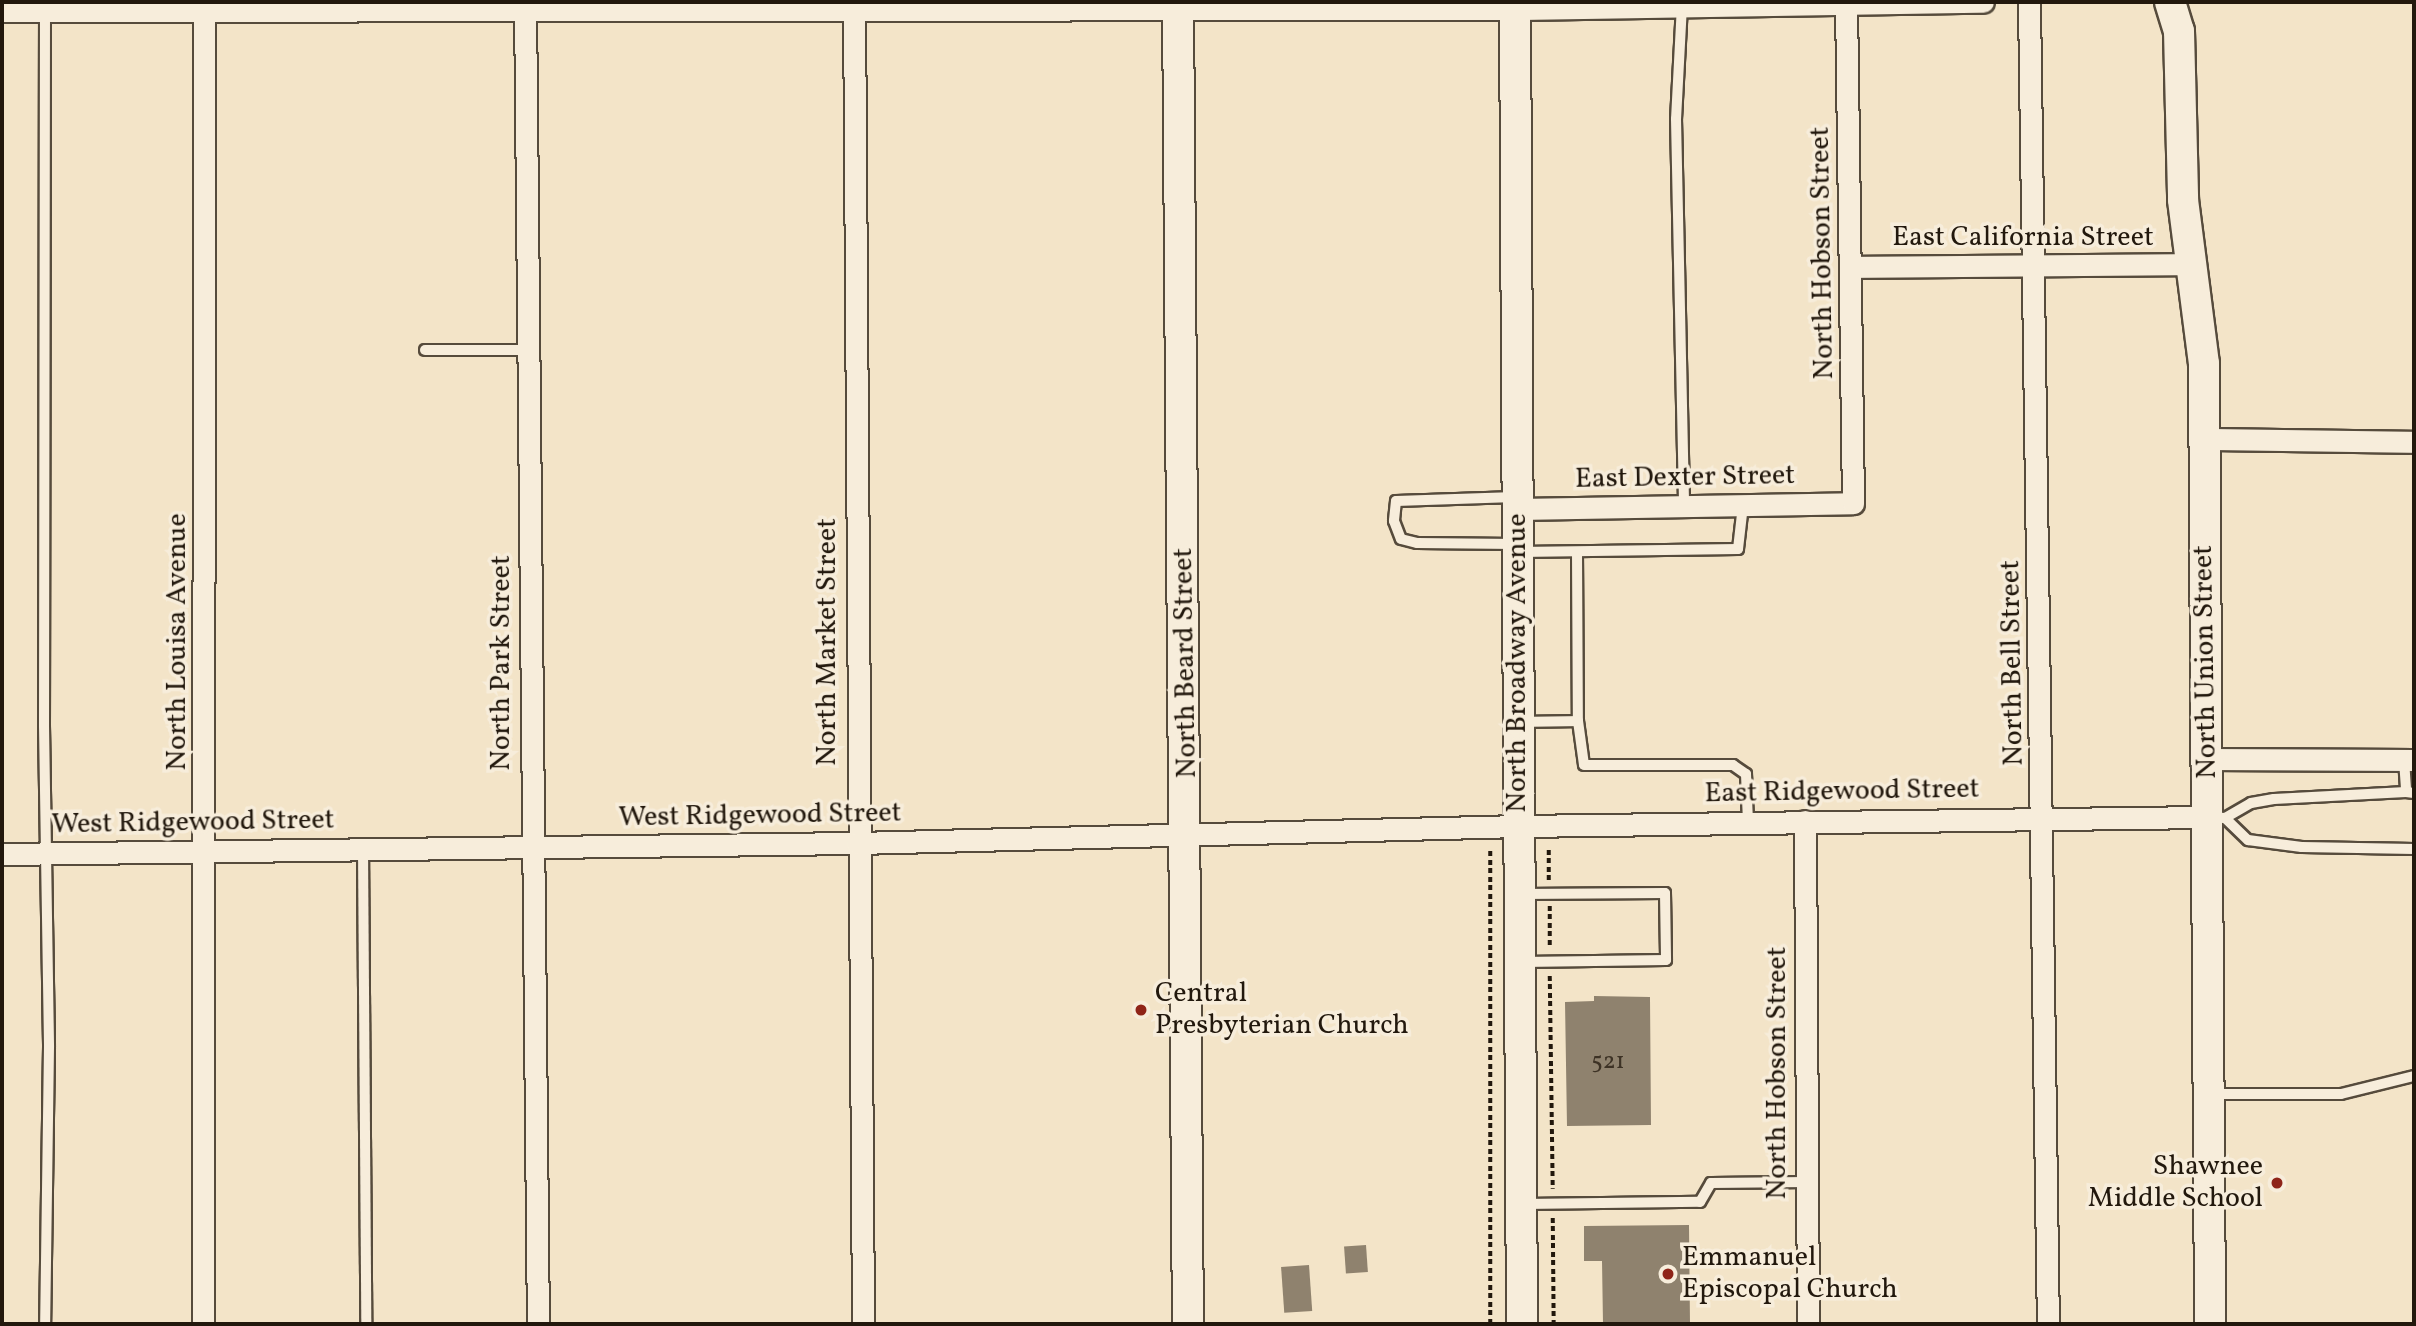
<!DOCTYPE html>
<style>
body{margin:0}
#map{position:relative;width:2416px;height:1326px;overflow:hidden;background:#f3e4c8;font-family:Vollkorn,serif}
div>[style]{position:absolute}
.building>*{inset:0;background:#8f826e;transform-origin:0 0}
.path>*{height:3.5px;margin-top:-1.75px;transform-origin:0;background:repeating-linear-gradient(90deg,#22180d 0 5px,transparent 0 8.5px)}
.roads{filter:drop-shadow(2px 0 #564b3c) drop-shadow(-2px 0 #564b3c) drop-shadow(0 2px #564b3c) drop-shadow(0 -2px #564b3c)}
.lane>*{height:10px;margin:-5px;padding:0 5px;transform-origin:5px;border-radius:5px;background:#f7eddb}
.street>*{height:21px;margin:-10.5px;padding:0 10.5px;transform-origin:10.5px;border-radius:10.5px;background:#f7eddb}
.secondary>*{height:30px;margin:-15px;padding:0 15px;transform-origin:15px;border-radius:15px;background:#f7eddb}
.dots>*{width:19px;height:19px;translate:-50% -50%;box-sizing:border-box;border:4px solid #f7eddb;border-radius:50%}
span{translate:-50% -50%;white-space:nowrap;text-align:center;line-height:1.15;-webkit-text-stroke:7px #f7eddb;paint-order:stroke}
.number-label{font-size:24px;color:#3d3225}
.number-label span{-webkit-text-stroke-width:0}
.street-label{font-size:28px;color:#22180d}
.poi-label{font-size:28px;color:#22180d}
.left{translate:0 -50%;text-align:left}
.right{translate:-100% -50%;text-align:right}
.frame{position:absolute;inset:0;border:4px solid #22180d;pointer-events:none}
</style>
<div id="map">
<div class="building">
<i style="clip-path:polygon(1594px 996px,1650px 997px,1651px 1125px,1567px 1126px,1565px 1002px,1594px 1001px)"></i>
<i style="clip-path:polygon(1689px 1225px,1690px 1324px,1603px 1324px,1602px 1261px,1584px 1261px,1584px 1226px)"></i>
<i style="left:1366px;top:1245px;width:27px;height:22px;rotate:86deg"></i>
<i style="left:1309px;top:1265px;width:46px;height:28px;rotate:86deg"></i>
</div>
<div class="path">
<i style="left:1549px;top:850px;width:31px;rotate:90deg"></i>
<i style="left:1550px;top:906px;width:42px;rotate:90deg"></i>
<i style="left:1550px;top:976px;width:213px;rotate:89.2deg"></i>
<i style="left:1553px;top:1218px;width:106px;rotate:89.5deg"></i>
<i style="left:1490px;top:1324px;width:473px;rotate:-90deg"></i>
</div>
<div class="roads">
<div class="lane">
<i style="left:1682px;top:5px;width:114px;rotate:93deg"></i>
<i style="left:1676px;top:119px;width:387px;rotate:88.8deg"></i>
<i style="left:45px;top:8px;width:718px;rotate:90.08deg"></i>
<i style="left:44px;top:726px;width:321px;rotate:89.1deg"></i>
<i style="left:49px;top:1047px;width:277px;rotate:90.8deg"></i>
<i style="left:425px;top:350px;width:102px"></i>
<i style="left:1515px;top:497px;width:119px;rotate:178.1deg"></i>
<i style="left:1396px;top:501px;width:20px;rotate:96deg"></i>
<i style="left:1394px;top:521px;width:19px;rotate:69deg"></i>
<i style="left:1401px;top:539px;width:16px;rotate:14deg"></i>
<i style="left:1417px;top:543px;width:99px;rotate:0.6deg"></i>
<i style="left:1519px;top:552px;width:219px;rotate:-0.8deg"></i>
<i style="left:1738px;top:549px;width:44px;rotate:-83.5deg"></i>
<i style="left:1577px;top:552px;width:169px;rotate:89.7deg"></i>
<i style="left:1578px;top:721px;width:44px;rotate:82.2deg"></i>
<i style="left:1584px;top:765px;width:149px"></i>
<i style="left:1733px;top:765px;width:16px;rotate:35deg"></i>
<i style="left:1746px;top:774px;width:48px;rotate:87.6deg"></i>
<i style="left:1521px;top:722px;width:57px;rotate:-1deg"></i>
<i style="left:2404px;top:760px;width:32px;rotate:86deg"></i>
<i style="left:2406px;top:792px;width:8px;rotate:7deg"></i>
<i style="left:2208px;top:817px;width:17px;rotate:3deg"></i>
<i style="left:2225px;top:818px;width:30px;rotate:-30deg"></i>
<i style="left:2251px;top:803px;width:23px;rotate:-10deg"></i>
<i style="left:2274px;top:799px;width:132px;rotate:-3deg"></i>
<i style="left:2225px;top:818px;width:32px;rotate:44deg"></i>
<i style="left:2248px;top:840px;width:54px;rotate:7.4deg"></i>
<i style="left:2302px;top:847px;width:112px;rotate:1deg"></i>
<i style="left:363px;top:848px;width:476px;rotate:89.6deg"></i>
<i style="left:1521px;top:894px;width:144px;rotate:-0.4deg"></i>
<i style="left:1665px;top:893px;width:67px;rotate:89.1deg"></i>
<i style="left:1666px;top:960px;width:143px;rotate:179.2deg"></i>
<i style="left:2210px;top:1094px;width:131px"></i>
<i style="left:2341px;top:1094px;width:75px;rotate:-13.9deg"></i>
<i style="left:1524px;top:1204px;width:176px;rotate:-0.7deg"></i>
<i style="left:1700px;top:1202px;width:22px;rotate:-60deg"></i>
<i style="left:1711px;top:1183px;width:96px;rotate:-0.6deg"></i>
</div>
<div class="street">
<i style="left:525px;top:2px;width:1322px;rotate:89.44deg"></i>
<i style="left:854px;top:2px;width:1322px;rotate:89.61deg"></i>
<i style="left:2029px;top:2px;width:1322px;rotate:89.18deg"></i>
<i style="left:2px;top:11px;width:1513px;rotate:-0.08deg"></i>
<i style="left:1515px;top:9px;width:468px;rotate:-0.9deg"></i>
<i style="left:1852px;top:267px;width:342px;rotate:-0.5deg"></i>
<i style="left:2204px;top:439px;width:210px;rotate:0.8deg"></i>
<i style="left:1518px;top:509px;width:335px;rotate:-1deg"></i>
<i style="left:1853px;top:503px;width:501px;rotate:-90.8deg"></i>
<i style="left:2207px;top:759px;width:207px;rotate:0.3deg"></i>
<i style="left:1805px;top:821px;width:503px;rotate:89.66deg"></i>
<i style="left:2px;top:854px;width:855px;rotate:-0.74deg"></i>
<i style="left:857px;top:843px;width:662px;rotate:-1.47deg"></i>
<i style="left:1519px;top:826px;width:689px;rotate:-0.75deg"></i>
<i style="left:203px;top:1324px;width:1322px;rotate:-89.96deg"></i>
</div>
<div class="secondary">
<i style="left:1178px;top:2px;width:1322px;rotate:89.57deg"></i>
<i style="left:1515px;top:2px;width:1322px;rotate:89.7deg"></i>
<i style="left:2170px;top:2px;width:30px;rotate:73deg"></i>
<i style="left:2179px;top:31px;width:169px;rotate:88.6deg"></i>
<i style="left:2183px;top:200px;width:165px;rotate:82.7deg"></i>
<i style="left:2204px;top:364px;width:960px;rotate:89.64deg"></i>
</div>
</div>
<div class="dots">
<i style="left:1141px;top:1010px;background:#8f2418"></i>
<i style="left:2277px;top:1183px;background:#8f2418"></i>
<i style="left:1668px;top:1274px;background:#8f2418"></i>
</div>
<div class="number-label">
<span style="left:1608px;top:1063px">521</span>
</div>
<div class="street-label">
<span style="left:2023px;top:238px">East California Street</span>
<span style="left:1823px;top:253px;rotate:-91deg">North Hobson Street</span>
<span style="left:1685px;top:478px;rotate:-1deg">East Dexter Street</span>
<span style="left:178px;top:642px;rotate:-90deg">North Louisa Avenue</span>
<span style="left:828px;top:642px;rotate:-90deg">North Market Street</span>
<span style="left:2206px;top:662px;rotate:-91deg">North Union Street</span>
<span style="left:502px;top:663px;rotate:-90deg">North Park Street</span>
<span style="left:1186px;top:663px;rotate:-91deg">North Beard Street</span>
<span style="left:1518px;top:663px;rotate:-90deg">North Broadway Avenue</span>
<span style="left:2013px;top:663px;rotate:-91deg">North Bell Street</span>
<span style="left:1842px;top:792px;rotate:-1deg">East Ridgewood Street</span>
<span style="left:760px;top:816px;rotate:-1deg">West Ridgewood Street</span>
<span style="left:193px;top:823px;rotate:-1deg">West Ridgewood Street</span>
<span style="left:1778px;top:1073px;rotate:-90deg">North Hobson Street</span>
</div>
<div class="poi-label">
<span class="left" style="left:1155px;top:1010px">Central<br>Presbyterian Church</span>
<span class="right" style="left:2263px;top:1183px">Shawnee<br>Middle School</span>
<span class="left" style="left:1682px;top:1274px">Emmanuel<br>Episcopal Church</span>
</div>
<div class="frame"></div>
</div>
